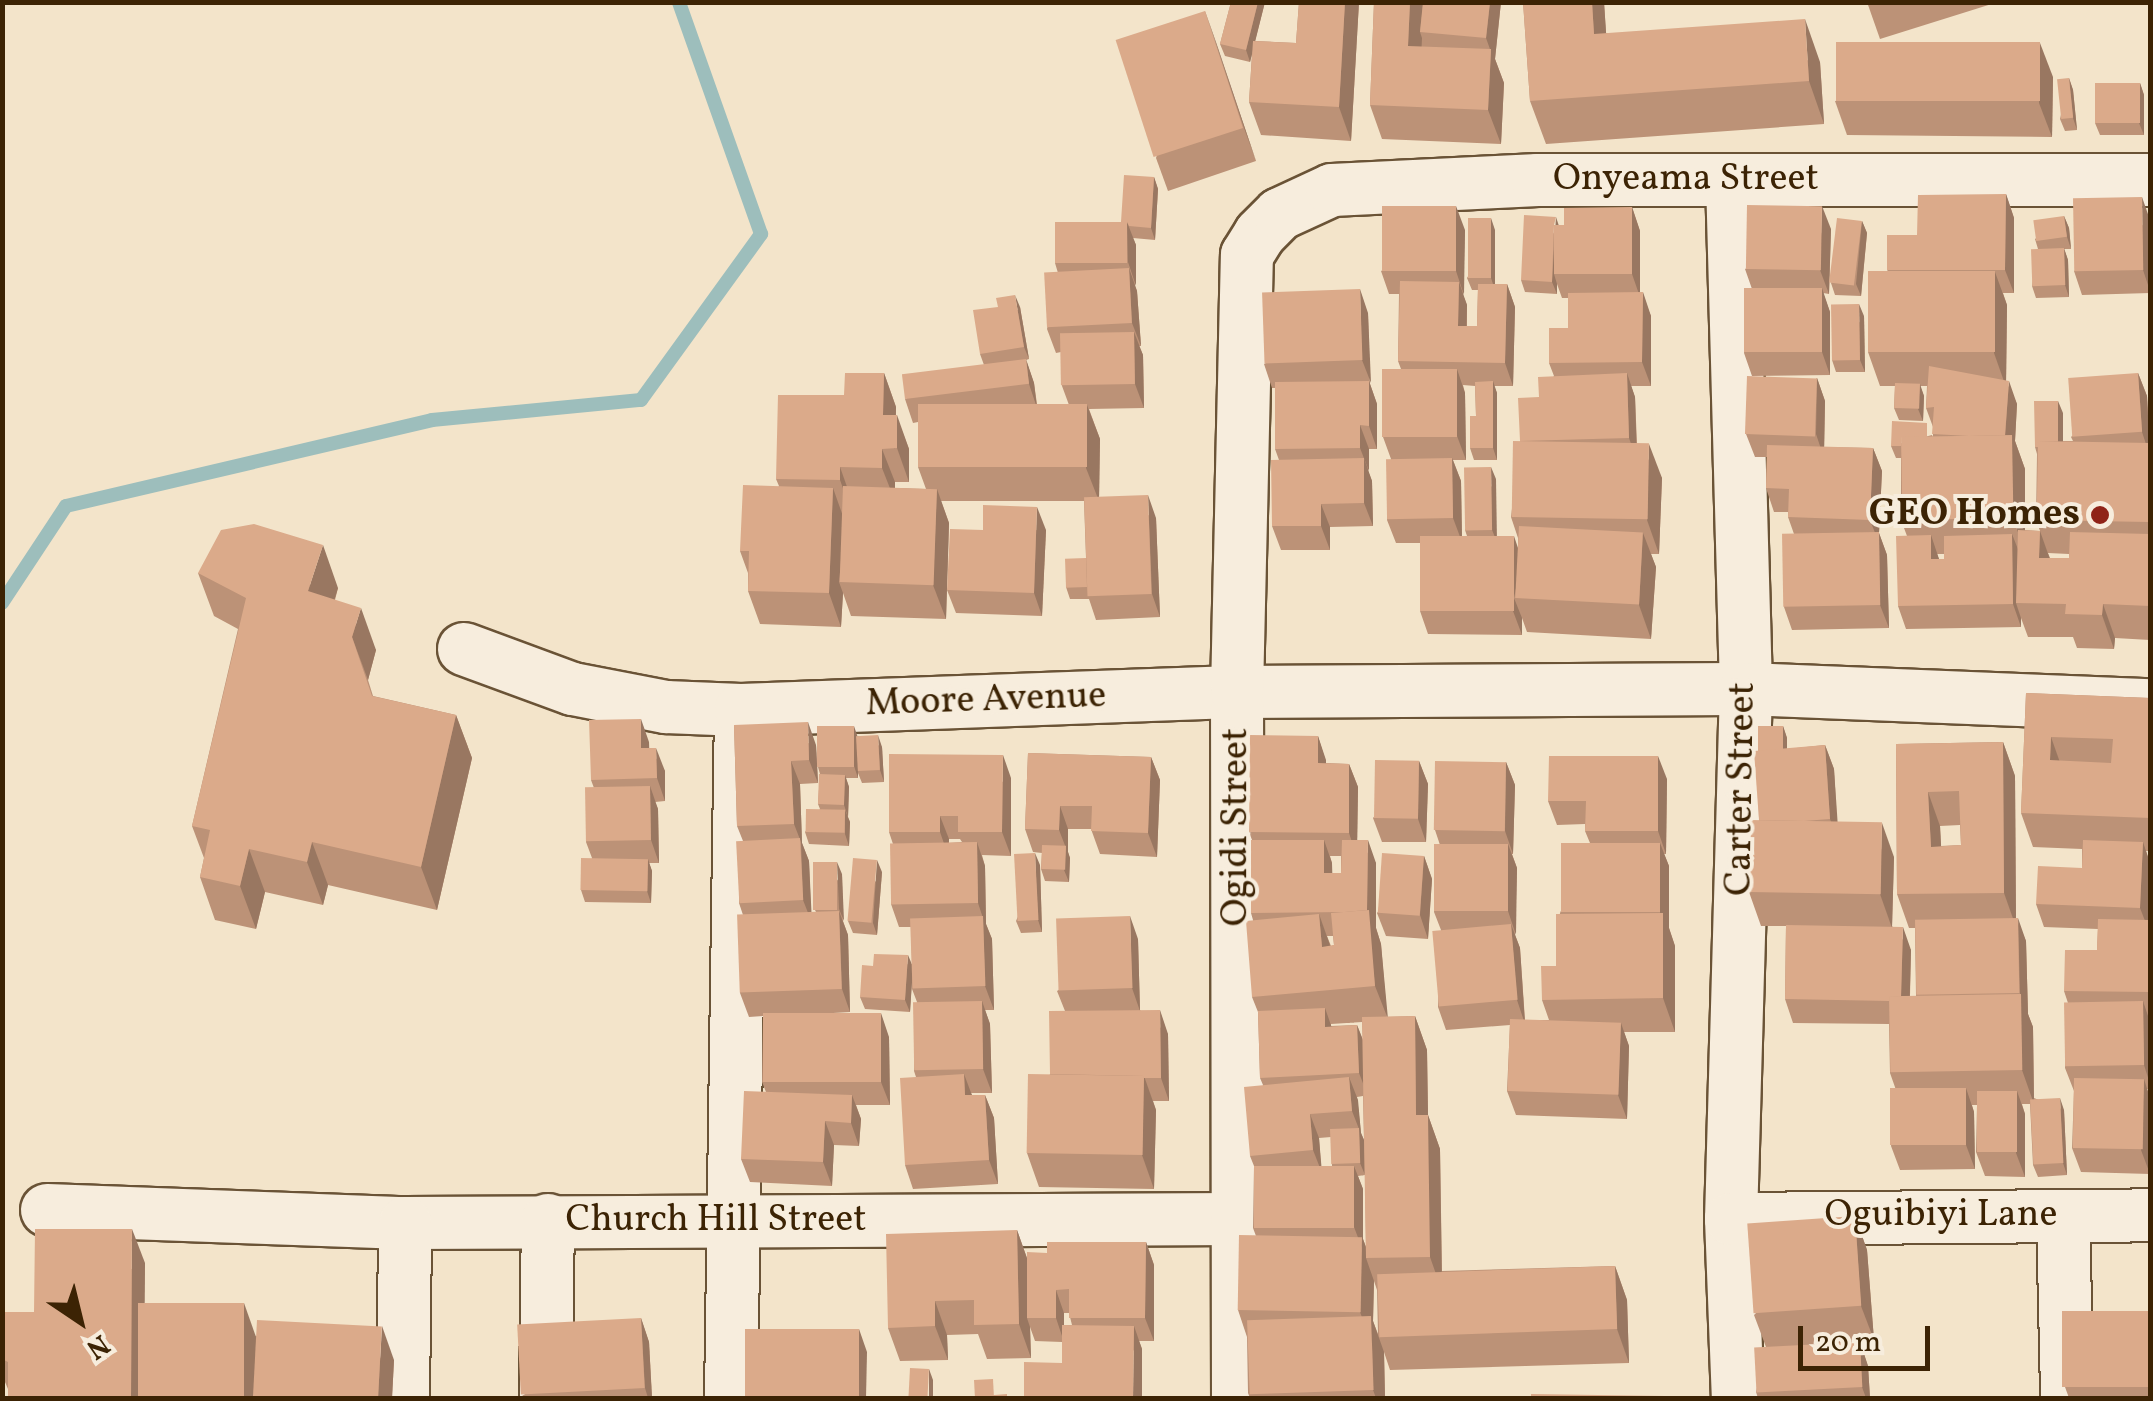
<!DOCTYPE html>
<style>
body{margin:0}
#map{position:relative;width:2153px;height:1401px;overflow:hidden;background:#f3e4ca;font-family:Vollkorn,serif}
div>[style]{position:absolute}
.stream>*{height:14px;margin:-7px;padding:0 7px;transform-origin:7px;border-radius:7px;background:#9dbebc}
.roads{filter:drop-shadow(2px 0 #6a5336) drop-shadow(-2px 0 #6a5336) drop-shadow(0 2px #6a5336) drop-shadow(0 -2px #6a5336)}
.street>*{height:52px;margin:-26px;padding:0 26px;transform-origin:26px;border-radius:26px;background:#f7eddd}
.wall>*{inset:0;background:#bc9277}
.shaded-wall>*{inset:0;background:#997761}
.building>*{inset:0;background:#dbaa8a;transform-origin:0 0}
.dots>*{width:28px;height:28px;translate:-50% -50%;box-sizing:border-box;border:5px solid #f7eddd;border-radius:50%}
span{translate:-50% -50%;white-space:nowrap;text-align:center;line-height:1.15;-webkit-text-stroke:8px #f7eddd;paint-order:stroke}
.street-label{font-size:38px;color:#3c2304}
.poi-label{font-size:38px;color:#3c2304;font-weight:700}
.right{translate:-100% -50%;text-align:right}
.frame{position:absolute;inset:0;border:5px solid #3c2304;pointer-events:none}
.north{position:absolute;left:30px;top:1271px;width:100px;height:100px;-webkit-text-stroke:8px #f7eddd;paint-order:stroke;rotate:145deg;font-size:28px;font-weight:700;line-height:40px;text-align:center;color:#3c2304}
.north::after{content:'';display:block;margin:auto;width:35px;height:45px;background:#3c2304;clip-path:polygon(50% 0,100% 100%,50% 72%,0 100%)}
.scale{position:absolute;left:1798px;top:1326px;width:132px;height:45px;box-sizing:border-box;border:5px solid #3c2304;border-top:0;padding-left:12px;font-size:30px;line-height:35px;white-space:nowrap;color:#3c2304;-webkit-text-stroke:8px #f7eddd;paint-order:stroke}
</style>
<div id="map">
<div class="stream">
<i style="left:2px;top:603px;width:116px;rotate:-56.6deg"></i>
<i style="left:66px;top:506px;width:376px;rotate:-13.2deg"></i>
<i style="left:432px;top:420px;width:210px;rotate:-5.5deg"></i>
<i style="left:641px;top:400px;width:205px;rotate:-54.1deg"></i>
<i style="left:761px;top:234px;width:246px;rotate:-109.5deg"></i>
</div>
<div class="roads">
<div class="street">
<i style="left:1732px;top:180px;width:509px;rotate:88.42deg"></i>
<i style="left:1746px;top:689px;width:530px;rotate:91.62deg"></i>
<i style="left:1731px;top:1219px;width:179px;rotate:87.8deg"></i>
<i style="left:464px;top:649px;width:116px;rotate:20.2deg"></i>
<i style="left:573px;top:689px;width:95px;rotate:11deg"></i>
<i style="left:666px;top:707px;width:75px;rotate:2.3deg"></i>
<i style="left:47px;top:1210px;width:358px;rotate:2.1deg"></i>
<i style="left:405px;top:1223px;width:833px;rotate:-0.28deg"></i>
<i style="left:2063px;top:1216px;width:182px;rotate:88.7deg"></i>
<i style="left:1731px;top:1219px;width:419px;rotate:-0.5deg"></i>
<i style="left:403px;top:1398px;width:175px;rotate:-89.3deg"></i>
<i style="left:546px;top:1398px;width:178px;rotate:-89.4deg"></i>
<i style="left:731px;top:1398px;width:688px;rotate:-89.17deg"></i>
<i style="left:741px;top:710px;width:496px;rotate:-2.1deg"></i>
<i style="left:1237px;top:692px;width:509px;rotate:-0.34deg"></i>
<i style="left:1746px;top:689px;width:404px;rotate:2.3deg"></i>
<i style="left:1238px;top:1398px;width:706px;rotate:-90.08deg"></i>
<i style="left:1237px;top:692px;width:437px;rotate:-88.7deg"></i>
<i style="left:1247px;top:255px;width:25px;rotate:-58deg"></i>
<i style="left:1260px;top:234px;width:28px;rotate:-45deg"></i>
<i style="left:1280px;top:214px;width:57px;rotate:-24.8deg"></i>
<i style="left:1332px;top:190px;width:206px;rotate:-2.8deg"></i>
<i style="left:1538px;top:180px;width:612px"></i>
</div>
</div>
<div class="wall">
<i style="clip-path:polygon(1231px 2px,1265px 2px,1255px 41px,1296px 43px,1299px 2px,1359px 2px,1351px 141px,1261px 135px,1249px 102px,1252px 54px,1250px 62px,1225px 56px,1220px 44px)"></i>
<i style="clip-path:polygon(1374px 2px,1422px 2px,1423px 5px,1423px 2px,1501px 2px,1495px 59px,1504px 83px,1501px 144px,1382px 139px,1370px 105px)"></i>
<i style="clip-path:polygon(1523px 2px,1604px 2px,1606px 33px,1820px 62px,1824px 124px,1546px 144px,1530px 101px)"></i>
<i style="clip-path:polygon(1867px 2px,1998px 2px,1880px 39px)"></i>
<i style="clip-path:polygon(1205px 11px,1256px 161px,1168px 191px,1156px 158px)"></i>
<i style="clip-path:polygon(2053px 77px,2052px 137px,1847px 135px,1835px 101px)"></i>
<i style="clip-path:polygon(2069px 78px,2073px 90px,2077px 130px,2065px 131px,2060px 119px)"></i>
<i style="clip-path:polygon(2140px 83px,2144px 95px,2144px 135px,2100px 135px,2095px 123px)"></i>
<i style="clip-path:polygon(1154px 177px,1158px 189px,1155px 240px,1133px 238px,1136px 245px,1135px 286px,1137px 291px,1141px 346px,1139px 346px,1143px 355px,1144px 408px,1089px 409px,1100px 439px,1099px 497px,1156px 518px,1160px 617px,1096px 620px,1089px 599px,1070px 599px,1066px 587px,1086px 558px,1084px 501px,941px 501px,949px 523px,946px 619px,851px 616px,843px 593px,841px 627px,760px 624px,748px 591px,748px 573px,740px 551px,779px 486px,776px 479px,844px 395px,884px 373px,896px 407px,896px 415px,909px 449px,909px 482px,895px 482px,895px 488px,926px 489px,918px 467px,918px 422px,913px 423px,905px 399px,984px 365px,980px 354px,1020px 307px,1029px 359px,1026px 360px,1034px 383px,1037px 404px,1069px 405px,1062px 386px,1061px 352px,1056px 353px,1047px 329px,1058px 273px,1055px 263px,1121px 222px)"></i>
<i style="clip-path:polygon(evenodd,2006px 194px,2014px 218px,2014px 293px,2003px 293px,2007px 305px,2006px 381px,2017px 404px,2015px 441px,2025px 469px,2025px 530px,2040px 531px,2036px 520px,2037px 454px,2035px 447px,2063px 413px,2063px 441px,2073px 441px,2071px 437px,2138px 373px,2147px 396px,2150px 443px,2150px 640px,2115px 638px,2114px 649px,2077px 648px,2073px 637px,2028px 637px,2021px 618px,2021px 627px,1906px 629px,1898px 606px,1907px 536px,1901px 520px,1901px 458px,1896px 458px,1891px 446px,1932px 435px,1933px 437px,1933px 427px,1926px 408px,1927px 386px,1920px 386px,1924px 396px,1923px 421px,1899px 420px,1894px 408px,1895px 386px,1880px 386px,1868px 352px,1887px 271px,1917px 235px,2006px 194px,2048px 553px,2069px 554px,2069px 558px,2050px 558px,2048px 553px,2006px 194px,1937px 554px,1944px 554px,1944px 559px,1939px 559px,1937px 554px)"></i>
<i style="clip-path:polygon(1632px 207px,1640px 231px,1640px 292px,1651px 316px,1651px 386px,1631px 386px,1635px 397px,1637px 444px,1662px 478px,1659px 554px,1651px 554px,1656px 567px,1651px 639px,1527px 632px,1522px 618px,1522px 635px,1428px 634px,1420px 611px,1420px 543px,1396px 543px,1387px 520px,1391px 459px,1383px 437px,1401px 369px,1398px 361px,1399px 294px,1389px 294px,1381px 271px,1465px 230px,1463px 295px,1467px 305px,1467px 326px,1477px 326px,1478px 290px,1472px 290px,1467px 278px,1495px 230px,1495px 284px,1507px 284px,1515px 307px,1513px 386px,1494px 386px,1497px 393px,1497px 460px,1474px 460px,1470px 448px,1476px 416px,1475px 386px,1463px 385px,1465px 393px,1466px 460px,1453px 460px,1461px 481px,1462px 536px,1467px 536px,1465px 530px,1496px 479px,1496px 536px,1518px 548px,1518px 538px,1511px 517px,1520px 441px,1539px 397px,1554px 376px,1549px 363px,1568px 328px,1568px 298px,1562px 298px,1557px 284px,1557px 294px,1525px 292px,1521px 280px,1559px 225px,1564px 225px)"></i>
<i style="clip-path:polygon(2064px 216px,2069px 228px,2071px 249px,2064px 249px,2068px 260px,2069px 297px,2036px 298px,2032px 286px,2038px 249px,2035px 239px)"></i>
<i style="clip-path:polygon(2150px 220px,2150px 293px,2082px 295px,2074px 271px)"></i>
<i style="clip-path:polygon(1862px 221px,1867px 233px,1861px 296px,1835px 295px,1831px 283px)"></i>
<i style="clip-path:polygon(1831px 229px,1829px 294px,1823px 293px,1830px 312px,1830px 375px,1752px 376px,1744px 353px,1752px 289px,1745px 269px)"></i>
<i style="clip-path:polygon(1368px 313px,1370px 384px,1377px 404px,1377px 449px,1369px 449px,1368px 471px,1372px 481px,1373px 526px,1330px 527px,1330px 550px,1281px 550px,1272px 526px,1279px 460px,1275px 449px,1275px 388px,1272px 388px,1264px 364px)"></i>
<i style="clip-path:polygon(1864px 316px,1865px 372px,1836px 372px,1832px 360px)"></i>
<i style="clip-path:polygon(1817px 378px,1825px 401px,1824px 447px,1873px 448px,1882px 471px,1879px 533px,1887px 555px,1889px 628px,1792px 630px,1784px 607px,1794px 534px,1788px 517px,1788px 512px,1774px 512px,1766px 488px,1767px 457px,1755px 457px,1746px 434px)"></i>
<i style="clip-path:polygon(983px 530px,1046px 530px,1042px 616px,956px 613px,947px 590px)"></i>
<i style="clip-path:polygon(198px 573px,338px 588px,335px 600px,376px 650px,368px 680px,373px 696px,456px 715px,472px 758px,437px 910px,328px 885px,323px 905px,265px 892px,256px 929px,215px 920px,200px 877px,204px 858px,192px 826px,238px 629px,214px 616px)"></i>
<i style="clip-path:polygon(2026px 693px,2150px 698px,2150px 851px,2146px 851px,2150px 863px,2149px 920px,2150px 920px,2150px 1016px,2148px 1016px,2150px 1022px,2150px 1089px,2147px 1089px,2150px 1098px,2150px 1174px,2081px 1172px,2072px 1148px,2074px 1091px,2065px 1068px,2068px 1003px,2064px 991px,2097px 950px,2098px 929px,2044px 927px,2036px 904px,2082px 868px,2082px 849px,2033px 847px,2021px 813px)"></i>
<i style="clip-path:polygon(734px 725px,816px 745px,818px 783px,800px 784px,802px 843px,809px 861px,811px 913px,816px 912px,815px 910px,842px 874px,843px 921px,848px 935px,850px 1012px,816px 1014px,889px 1037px,890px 1105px,856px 1105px,861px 1119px,859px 1146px,834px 1145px,832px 1186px,750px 1182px,741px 1159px,766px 1092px,762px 1082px,763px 1016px,749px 1017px,740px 993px,743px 915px,739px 903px,743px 841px,737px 826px)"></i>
<i style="clip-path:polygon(evenodd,1783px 726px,1787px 738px,1787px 749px,1825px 745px,1834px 769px,1837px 822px,1894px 857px,1892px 926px,1911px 950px,1910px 996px,1916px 996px,1915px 928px,1909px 928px,1897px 894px,1896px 744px,2003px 742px,2015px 776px,2016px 918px,2026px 941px,2028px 1014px,2033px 1027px,2034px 1098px,2064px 1110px,2067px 1175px,2038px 1177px,2033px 1165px,2030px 1104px,2022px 1104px,2025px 1114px,2025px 1177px,1985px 1176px,1976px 1152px,1977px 1105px,1972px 1105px,1974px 1112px,1975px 1169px,1900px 1170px,1891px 1146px,1896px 1090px,1890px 1073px,1889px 1024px,1793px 1023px,1785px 999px,1786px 926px,1761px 926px,1749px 892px,1759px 820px,1758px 751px,1783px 726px,1960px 825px,1961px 845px,1941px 846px,1940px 826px,1960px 825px)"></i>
<i style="clip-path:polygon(858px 736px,882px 747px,884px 782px,862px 783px,858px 773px,858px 778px,846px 778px,849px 787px,848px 817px,850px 822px,849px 846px,809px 844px,805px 832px,820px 809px,818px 804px,820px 774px,818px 767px)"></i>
<i style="clip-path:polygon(evenodd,1318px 736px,1326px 763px,1349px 764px,1358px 787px,1357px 840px,1376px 863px,1376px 928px,1381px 944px,1387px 1017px,1415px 1016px,1427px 1050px,1428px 1115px,1440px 1149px,1442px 1271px,1615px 1266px,1627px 1300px,1629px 1363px,1390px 1370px,1384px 1352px,1385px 1398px,1250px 1398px,1248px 1393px,1247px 1337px,1238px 1310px,1256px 1236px,1253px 1228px,1254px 1166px,1250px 1156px,1263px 1085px,1260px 1078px,1258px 1012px,1252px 997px,1253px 920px,1251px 913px,1252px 840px,1249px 832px,1318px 736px,1330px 856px,1341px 856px,1341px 873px,1332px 873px,1332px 863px,1330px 856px,1318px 736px,1327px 936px,1333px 936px,1334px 945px,1331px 946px,1327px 936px,1318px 736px,1362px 1022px,1363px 1040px,1357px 1025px,1331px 1026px,1331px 1024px,1362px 1022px,1318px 736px,1363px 1096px,1364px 1140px,1361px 1133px,1357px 1097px,1363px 1096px,1318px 736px,1331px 1137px,1332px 1166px,1321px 1166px,1319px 1138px,1331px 1137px,1318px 736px,1365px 1175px,1366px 1247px,1363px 1239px,1363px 1189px,1358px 1176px,1365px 1175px,1318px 736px,1374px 1281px,1377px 1290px,1378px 1334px,1373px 1321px,1374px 1281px)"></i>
<i style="clip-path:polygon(649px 742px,649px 748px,665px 771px,665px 801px,655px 802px,658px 809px,659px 863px,649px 863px,652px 871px,651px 903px,585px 902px,581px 890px,592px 858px,586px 842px,594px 788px,591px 780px)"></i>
<i style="clip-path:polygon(1028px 753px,1151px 757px,1160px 780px,1157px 857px,1100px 854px,1091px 829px,1068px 829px,1068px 852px,1070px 858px,1069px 882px,1045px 881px,1041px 869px,1042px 853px,1033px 852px,1025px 829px)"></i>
<i style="clip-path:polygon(1419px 761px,1428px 784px,1426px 842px,1382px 842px,1373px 818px)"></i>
<i style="clip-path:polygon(1506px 762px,1515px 785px,1513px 854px,1512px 854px,1517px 868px,1515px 935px,1520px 948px,1525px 1020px,1549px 1020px,1542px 1000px,1556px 966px,1560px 913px,1590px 843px,1585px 831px,1585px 824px,1557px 825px,1548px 801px,1667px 779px,1666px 854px,1664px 854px,1669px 866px,1669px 928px,1675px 946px,1675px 1032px,1624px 1032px,1629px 1046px,1627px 1119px,1516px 1115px,1507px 1091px,1510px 1025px,1446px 1030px,1438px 1007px,1441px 930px,1434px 912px,1440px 845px,1435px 830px)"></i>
<i style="clip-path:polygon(evenodd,1011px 778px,1011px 856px,982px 855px,985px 866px,986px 924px,992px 939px,994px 1010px,985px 1010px,990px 1024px,992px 1093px,971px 1093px,972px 1095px,985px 1095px,994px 1118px,998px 1184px,913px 1189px,905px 1165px,916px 1077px,914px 1071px,917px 1002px,912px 989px,912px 979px,910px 1012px,865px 1009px,860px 997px,873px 966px,912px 964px,911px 927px,899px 927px,891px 904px,893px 844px,889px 832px,1011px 778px,949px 839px,960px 839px,962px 842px,949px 843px,949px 839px)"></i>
<i style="clip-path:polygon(1424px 856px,1432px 879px,1428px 939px,1386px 936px,1377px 913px)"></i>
<i style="clip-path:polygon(1040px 865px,1042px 932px,1021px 933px,1016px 921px)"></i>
<i style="clip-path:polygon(882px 872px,877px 935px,853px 933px,848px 921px)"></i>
<i style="clip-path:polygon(1138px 939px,1140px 1010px,1168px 1034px,1169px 1101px,1153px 1101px,1156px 1110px,1154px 1189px,1039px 1187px,1027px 1153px,1050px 1074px,1065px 1011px,1057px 991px)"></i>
<i style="clip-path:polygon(1855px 1216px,1867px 1250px,1874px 1340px,1830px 1344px,1860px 1342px,1868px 1366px,1870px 1398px,1758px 1398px,1756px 1392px,1766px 1347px,1754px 1315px)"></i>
<i style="clip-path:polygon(evenodd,1017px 1230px,1027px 1258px,1047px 1253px,1146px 1242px,1154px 1265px,1154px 1341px,1139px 1341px,1142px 1349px,1062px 1363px,1062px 1342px,1035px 1341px,1030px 1327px,1031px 1358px,987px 1359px,978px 1334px,947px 1335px,948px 1360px,900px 1361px,888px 1328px,1017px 1230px,1064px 1313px,1069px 1313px,1072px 1325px,1064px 1325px,1064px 1313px)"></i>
<i style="clip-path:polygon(145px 1263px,144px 1303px,256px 1336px,394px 1360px,392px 1398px,8px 1398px,8px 1389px,2px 1375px,2px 1312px,34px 1312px)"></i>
<i style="clip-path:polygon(2150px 1311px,2150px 1398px,2069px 1398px,2065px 1387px)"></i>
<i style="clip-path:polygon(641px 1318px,649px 1342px,652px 1398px,523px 1398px,522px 1396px)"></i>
</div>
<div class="shaded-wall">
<i style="clip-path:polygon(1258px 2px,1265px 2px,1250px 62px,1246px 50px)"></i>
<i style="clip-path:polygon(1345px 2px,1359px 2px,1351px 141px,1339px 107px)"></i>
<i style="clip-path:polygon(1410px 2px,1422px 2px,1423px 5px,1420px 32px,1422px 38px,1420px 79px,1408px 46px)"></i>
<i style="clip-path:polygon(1490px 2px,1501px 2px,1495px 59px,1504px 83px,1501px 144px,1488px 110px,1491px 52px,1486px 38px)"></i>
<i style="clip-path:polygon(1592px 2px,1604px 2px,1609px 77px,1594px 34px)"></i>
<i style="clip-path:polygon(1205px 11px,1217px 45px,1256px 161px,1244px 128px)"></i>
<i style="clip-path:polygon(1805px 19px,1820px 62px,1824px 124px,1809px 81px)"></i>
<i style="clip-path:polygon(2040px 43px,2053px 77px,2052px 137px,2039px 103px)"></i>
<i style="clip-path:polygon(2069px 78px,2073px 90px,2077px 130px,2073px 118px)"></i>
<i style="clip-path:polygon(2140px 83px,2144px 95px,2144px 135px,2139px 123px)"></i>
<i style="clip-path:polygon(1154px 177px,1158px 189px,1155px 240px,1151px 228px)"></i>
<i style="clip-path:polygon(2006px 194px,2014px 218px,2014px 293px,2005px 270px)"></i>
<i style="clip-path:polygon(2142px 197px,2150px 220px,2150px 291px,2143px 270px)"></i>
<i style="clip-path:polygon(1456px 206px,1465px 230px,1464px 295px,1456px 271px)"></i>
<i style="clip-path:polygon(1822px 206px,1831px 229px,1829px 294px,1820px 270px)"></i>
<i style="clip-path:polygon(1632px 207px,1640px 231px,1640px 297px,1632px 274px)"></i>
<i style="clip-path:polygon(2064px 216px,2069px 228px,2071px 249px,2067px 237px)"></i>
<i style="clip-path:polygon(1556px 217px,1560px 229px,1554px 274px,1557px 284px,1557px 294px,1552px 282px)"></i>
<i style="clip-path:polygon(1491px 218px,1495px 230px,1495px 290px,1491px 278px)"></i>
<i style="clip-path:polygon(1862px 221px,1867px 233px,1861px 296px,1856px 284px)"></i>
<i style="clip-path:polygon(1127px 222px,1136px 245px,1136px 286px,1128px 262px)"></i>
<i style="clip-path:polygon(2064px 248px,2068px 260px,2069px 297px,2065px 285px)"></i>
<i style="clip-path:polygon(1129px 268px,1137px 291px,1141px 346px,1132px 323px)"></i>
<i style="clip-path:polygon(1995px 272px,2007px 305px,2006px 387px,1994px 353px)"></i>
<i style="clip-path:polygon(1459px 282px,1467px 305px,1466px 349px,1458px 326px)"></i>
<i style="clip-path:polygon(1507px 284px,1515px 307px,1513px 386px,1505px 363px)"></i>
<i style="clip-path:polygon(1822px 288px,1830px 312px,1830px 375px,1822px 352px)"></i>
<i style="clip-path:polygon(1360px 289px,1368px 313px,1371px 383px,1362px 360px)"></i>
<i style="clip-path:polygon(1643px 292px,1651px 316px,1651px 386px,1642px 362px)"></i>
<i style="clip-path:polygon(1015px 295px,1020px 307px,1029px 359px,1024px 347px)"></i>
<i style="clip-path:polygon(1859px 304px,1864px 316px,1865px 372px,1860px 360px)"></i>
<i style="clip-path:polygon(1134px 332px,1143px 355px,1144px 408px,1135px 384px)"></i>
<i style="clip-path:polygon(1026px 359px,1034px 383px,1037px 408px,1029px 384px)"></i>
<i style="clip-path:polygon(1457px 369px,1465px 393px,1466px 460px,1457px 436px)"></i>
<i style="clip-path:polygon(884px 373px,896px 407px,895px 449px,883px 415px)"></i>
<i style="clip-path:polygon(1627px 373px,1635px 397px,1637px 461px,1629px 438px)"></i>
<i style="clip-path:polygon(2138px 373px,2147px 396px,2150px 456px,2142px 432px)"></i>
<i style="clip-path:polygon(1817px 378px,1825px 401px,1824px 458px,1816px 434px)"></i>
<i style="clip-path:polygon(1369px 381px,1377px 404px,1377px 449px,1369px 426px)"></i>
<i style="clip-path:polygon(1493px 381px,1497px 393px,1497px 460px,1493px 448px)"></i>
<i style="clip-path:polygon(2009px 381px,2017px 404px,2015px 441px,2025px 469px,2025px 552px,2013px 518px,2005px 438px)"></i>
<i style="clip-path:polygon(1920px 384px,1924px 396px,1923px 421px,1918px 409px)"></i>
<i style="clip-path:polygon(2058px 401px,2063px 413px,2063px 459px,2058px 447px)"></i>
<i style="clip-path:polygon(1087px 405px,1100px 439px,1099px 501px,1086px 468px)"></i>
<i style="clip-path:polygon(897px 415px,909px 449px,909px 482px,897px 448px)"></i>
<i style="clip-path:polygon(1360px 425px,1369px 449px,1369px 471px,1360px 448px)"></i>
<i style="clip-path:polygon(1649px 444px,1662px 478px,1659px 554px,1647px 520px)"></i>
<i style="clip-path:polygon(1873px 448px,1882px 471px,1879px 533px,1887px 555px,1889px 628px,1880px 605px,1879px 543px,1870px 520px)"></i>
<i style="clip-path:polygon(882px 449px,895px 482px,895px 501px,882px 468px)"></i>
<i style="clip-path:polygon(1364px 458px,1372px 481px,1373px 526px,1364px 503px)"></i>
<i style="clip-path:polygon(1452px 458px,1461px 481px,1462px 542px,1453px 518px)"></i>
<i style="clip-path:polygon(840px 467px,852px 501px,852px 513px,840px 480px)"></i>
<i style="clip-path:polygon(1491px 467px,1496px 479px,1497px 542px,1492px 530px)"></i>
<i style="clip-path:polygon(833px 488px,845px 522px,839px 582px,843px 593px,841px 627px,829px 593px)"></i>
<i style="clip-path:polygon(937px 489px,949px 523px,946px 619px,933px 585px)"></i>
<i style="clip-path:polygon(1148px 495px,1156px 518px,1160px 617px,1152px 594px)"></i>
<i style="clip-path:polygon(1321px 504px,1330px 527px,1330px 550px,1321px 526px)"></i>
<i style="clip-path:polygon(1037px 507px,1046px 530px,1042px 616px,1034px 593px)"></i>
<i style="clip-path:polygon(2040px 531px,2052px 565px,2039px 558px)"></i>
<i style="clip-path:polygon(1643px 533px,1656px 567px,1651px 639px,1639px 605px)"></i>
<i style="clip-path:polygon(2012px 534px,2021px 557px,2016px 603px,2021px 618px,2021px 627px,2013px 604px)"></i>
<i style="clip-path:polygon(1931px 535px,1939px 559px,1931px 559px)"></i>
<i style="clip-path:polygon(1514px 536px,1522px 560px,1514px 598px,1522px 618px,1522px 635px,1513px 611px)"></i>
<i style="clip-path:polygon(323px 545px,338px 588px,324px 634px,308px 591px)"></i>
<i style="clip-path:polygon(2103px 604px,2115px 638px,2114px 649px,2102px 615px)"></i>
<i style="clip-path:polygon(361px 608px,376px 650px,368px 680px,352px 637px)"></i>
<i style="clip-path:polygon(456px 715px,472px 758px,437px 910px,421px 867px)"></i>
<i style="clip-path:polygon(641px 719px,649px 742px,650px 772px,641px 748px)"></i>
<i style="clip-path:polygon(808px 722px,816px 745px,818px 783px,809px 760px)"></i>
<i style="clip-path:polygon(854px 726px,858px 738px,858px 778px,854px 766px)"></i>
<i style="clip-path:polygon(1783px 726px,1787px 738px,1787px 762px,1783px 750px)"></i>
<i style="clip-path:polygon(878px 735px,882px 747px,884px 782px,880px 770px)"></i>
<i style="clip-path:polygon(1318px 736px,1326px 760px,1326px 787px,1318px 763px)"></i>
<i style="clip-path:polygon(2051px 737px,2063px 771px,2050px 760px)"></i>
<i style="clip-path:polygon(2003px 742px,2015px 776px,2016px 927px,2004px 893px)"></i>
<i style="clip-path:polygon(1825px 745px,1834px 769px,1839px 843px,1830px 819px)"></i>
<i style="clip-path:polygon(656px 748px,665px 771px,665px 801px,657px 778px)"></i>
<i style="clip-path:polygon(1003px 755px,1011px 778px,1011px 856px,1002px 832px)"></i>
<i style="clip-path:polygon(1658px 756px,1667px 779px,1666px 854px,1658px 831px)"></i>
<i style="clip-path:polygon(1151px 757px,1160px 780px,1157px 857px,1148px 833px)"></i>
<i style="clip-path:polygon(791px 761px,800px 784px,802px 843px,809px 861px,812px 923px,803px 900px,801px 842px,794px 824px)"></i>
<i style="clip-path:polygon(1419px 761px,1428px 784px,1426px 842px,1418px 819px)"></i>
<i style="clip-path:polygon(1506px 762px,1515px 785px,1513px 854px,1505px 831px)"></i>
<i style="clip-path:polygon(1349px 764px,1358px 787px,1357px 857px,1349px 833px)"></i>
<i style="clip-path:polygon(845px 775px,849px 787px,848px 817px,844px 805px)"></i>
<i style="clip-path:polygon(650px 786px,658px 809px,659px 863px,651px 840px)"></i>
<i style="clip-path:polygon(1928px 792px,1940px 826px,1943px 881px,1931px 847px)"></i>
<i style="clip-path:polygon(1060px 806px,1068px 829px,1068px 852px,1070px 858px,1069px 882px,1064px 870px,1066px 848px,1059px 830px)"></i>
<i style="clip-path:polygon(845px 810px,850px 822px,849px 846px,845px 834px)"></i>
<i style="clip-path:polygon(940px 816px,949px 839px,948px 855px,940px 832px)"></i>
<i style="clip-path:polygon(1882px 823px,1894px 857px,1892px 928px,1880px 894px)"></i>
<i style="clip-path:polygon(1324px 840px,1332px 863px,1333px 896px,1324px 873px)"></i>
<i style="clip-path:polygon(1368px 840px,1376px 863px,1376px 928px,1381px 944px,1388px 1019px,1375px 986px,1367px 912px)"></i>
<i style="clip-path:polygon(312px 842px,328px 885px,323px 905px,307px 862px)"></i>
<i style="clip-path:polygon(977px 842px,985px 866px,986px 924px,992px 939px,994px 1010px,985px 986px,983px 918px,978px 903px)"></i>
<i style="clip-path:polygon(2143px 842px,2150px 863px,2149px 931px,2140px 908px)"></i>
<i style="clip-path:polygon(1660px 843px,1669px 866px,1669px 928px,1675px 946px,1675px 1032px,1663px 998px,1660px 912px)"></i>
<i style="clip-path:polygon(1508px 844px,1517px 868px,1516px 935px,1508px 911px)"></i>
<i style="clip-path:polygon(249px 849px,265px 892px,256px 929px,240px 886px)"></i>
<i style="clip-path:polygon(1035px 853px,1040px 865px,1042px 932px,1038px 920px)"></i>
<i style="clip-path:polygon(1424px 856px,1432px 879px,1428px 939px,1420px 915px)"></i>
<i style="clip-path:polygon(648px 859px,652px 871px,651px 903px,647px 891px)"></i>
<i style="clip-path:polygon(877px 860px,882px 872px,877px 935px,873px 923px)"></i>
<i style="clip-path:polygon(837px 862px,842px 874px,844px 921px,839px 909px)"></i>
<i style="clip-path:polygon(839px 911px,848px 935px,850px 1012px,842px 989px)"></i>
<i style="clip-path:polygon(1319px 914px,1331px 948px,1322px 947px)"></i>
<i style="clip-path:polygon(1130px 916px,1138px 939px,1140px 1011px,1132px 988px)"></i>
<i style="clip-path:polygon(2018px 918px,2026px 941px,2028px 1014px,2033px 1027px,2034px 1104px,2022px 1070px)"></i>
<i style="clip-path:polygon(1511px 924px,1520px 948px,1525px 1024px,1517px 1000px)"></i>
<i style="clip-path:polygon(1903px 927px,1911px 950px,1909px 1024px,1901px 1001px)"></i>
<i style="clip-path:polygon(908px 955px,913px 967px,910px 1012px,905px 1000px)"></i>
<i style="clip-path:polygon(982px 1001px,990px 1024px,992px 1093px,983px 1069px)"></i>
<i style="clip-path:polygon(2143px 1001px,2150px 1022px,2150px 1084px,2144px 1065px)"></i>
<i style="clip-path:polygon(1325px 1008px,1333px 1031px,1325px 1027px)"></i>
<i style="clip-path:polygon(1160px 1010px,1168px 1034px,1169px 1101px,1161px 1078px)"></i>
<i style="clip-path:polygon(881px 1013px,889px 1037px,890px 1105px,881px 1082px)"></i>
<i style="clip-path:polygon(1415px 1016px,1427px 1050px,1428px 1115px,1440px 1149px,1442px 1291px,1430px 1257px,1416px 1115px)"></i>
<i style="clip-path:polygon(1621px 1023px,1629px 1046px,1627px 1119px,1618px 1095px)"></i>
<i style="clip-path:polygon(1357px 1025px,1366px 1048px,1368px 1096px,1359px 1073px)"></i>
<i style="clip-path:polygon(964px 1074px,973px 1098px,965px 1095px)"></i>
<i style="clip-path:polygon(1144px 1076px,1156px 1110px,1154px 1189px,1142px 1155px)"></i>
<i style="clip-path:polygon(1349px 1077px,1358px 1100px,1361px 1133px,1364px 1140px,1365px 1175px,1360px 1163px,1359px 1129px,1352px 1111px)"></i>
<i style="clip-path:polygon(2144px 1079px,2150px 1098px,2150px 1174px,2141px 1150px)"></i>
<i style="clip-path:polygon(1966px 1088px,1974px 1112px,1975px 1169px,1966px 1145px)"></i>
<i style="clip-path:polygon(2017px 1091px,2025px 1114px,2025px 1177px,2016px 1153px)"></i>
<i style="clip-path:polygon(852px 1095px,861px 1119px,859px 1146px,851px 1123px)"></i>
<i style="clip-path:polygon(985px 1095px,994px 1118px,998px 1184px,989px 1160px)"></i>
<i style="clip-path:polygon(2060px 1098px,2064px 1110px,2067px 1175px,2063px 1163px)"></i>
<i style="clip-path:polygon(1310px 1114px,1319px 1138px,1322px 1173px,1313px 1150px)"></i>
<i style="clip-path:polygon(825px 1121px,834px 1145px,832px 1186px,823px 1162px)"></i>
<i style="clip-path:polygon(1354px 1166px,1363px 1189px,1363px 1239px,1370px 1258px,1366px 1258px,1374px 1281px,1373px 1321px,1384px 1352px,1385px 1398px,1376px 1398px,1373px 1390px,1372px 1344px,1360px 1312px,1362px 1248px,1354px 1227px)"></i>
<i style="clip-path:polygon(1855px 1216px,1867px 1250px,1874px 1340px,1861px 1306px)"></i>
<i style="clip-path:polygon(132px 1229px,145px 1263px,144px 1398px,131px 1398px)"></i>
<i style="clip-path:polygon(1017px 1230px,1029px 1264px,1027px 1318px,1030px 1327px,1031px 1358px,1019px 1324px)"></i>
<i style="clip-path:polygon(1146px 1242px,1154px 1265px,1154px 1341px,1145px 1318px)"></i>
<i style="clip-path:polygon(1615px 1266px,1627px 1300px,1629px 1363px,1617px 1329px)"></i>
<i style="clip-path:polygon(1056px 1290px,1064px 1313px,1064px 1342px,1056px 1318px)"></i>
<i style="clip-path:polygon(935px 1301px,947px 1335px,948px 1360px,935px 1326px)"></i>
<i style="clip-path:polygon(244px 1303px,256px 1337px,255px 1398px,243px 1398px)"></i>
<i style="clip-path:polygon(641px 1318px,649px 1342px,652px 1398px,648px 1398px,645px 1388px)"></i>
<i style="clip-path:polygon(382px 1326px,394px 1360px,392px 1398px,378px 1398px)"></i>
<i style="clip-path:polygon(1134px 1326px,1142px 1349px,1142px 1398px,1133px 1398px)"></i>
<i style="clip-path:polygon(859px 1329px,867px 1352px,866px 1398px,858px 1398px)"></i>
<i style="clip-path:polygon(1860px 1342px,1868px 1366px,1870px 1398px,1866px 1398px,1862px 1387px)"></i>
<i style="clip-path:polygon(929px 1369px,933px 1380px,933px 1398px,929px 1398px)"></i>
</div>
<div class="building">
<i style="clip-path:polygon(1231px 2px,1258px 2px,1246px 50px,1220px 44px)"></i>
<i style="clip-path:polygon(1299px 2px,1345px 2px,1339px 107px,1249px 102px,1253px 41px,1296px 43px)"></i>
<i style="clip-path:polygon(1374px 2px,1410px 2px,1408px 46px,1491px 49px,1488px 110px,1370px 105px)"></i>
<i style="clip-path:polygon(1423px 2px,1490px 2px,1486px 38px,1420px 32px)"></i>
<i style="clip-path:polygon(1523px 2px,1592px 2px,1594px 34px,1805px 19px,1809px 81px,1530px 101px)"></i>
<i style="left:1205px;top:11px;width:123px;height:94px;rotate:72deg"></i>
<i style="left:1836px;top:42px;width:204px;height:59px"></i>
<i style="left:2069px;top:78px;width:40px;height:12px;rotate:84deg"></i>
<i style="left:2095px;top:83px;width:45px;height:40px"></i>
<i style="clip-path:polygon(1124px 175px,1154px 177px,1151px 228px,1129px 226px,1127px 222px,1121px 222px)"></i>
<i style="clip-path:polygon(2006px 194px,2005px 270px,1887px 270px,1887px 235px,1917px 235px,1918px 195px)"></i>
<i style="left:2142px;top:197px;width:73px;height:69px;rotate:89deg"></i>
<i style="left:1747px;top:205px;width:75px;height:64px;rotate:1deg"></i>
<i style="left:1456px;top:206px;width:65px;height:74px;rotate:90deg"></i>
<i style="clip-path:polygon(1632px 207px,1632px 274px,1554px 274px,1554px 225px,1564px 225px,1564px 208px)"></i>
<i style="clip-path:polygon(1524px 215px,1556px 217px,1554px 225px,1552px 282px,1521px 280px)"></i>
<i style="left:2064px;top:216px;width:21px;height:31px;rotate:82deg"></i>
<i style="left:1468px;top:218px;width:23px;height:60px"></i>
<i style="left:1837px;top:218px;width:25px;height:65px;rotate:7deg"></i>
<i style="left:1055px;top:222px;width:72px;height:41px"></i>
<i style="left:2064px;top:248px;width:37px;height:33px;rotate:88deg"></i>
<i style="left:1129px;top:268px;width:55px;height:85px;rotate:87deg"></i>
<i style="left:1868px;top:271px;width:127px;height:81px"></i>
<i style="clip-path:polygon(1400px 281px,1459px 282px,1458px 326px,1477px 326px,1478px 284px,1507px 284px,1505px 363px,1398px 361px)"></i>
<i style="left:1822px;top:288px;width:64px;height:78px;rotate:90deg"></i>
<i style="left:1360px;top:289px;width:71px;height:98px;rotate:88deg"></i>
<i style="clip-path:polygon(1643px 292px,1642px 362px,1549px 363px,1549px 328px,1568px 328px,1568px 293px)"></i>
<i style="clip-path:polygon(1015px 295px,1024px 347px,980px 354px,973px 310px,998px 307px,996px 298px)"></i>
<i style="left:1859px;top:304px;width:56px;height:28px;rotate:89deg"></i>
<i style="left:1134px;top:332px;width:52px;height:74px;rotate:89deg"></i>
<i style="left:1026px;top:359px;width:25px;height:125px;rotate:83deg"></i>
<i style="clip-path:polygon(1929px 366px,2009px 381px,2005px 435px,1969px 436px,1932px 434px,1934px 407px,1926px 408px)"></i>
<i style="left:1382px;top:369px;width:75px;height:68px"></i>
<i style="clip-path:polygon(845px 373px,884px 373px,883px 415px,897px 415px,897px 448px,882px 449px,882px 468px,840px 467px,840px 480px,776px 479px,778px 395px,844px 395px)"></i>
<i style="clip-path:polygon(1627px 373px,1629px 438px,1520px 441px,1518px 398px,1539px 397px,1538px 377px)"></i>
<i style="left:2138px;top:373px;width:59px;height:70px;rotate:86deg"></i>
<i style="left:1747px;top:376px;width:70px;height:58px;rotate:2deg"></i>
<i style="clip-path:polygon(1369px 381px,1369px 426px,1360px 425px,1360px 448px,1275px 449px,1275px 382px)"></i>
<i style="clip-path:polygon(1493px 381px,1493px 448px,1470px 448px,1470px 416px,1476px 416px,1475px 382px)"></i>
<i style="left:1895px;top:383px;width:25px;height:25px;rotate:2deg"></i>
<i style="clip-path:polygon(2034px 401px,2058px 401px,2058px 441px,2038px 441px,2038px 447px,2035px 447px)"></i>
<i style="left:918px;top:404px;width:169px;height:63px"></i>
<i style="clip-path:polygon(1892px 421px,1927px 423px,1927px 437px,1901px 437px,1901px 446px,1891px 446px)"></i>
<i style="left:2012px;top:435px;width:83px;height:111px;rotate:89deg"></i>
<i style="left:1513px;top:441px;width:136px;height:76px;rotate:1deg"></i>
<i style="left:2038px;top:441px;width:112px;height:79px;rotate:1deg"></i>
<i style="clip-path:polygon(1767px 445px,1873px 448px,1870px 520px,1788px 517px,1789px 489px,1766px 488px)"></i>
<i style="clip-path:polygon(1364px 458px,1364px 503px,1321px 504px,1321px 526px,1272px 526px,1271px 460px)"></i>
<i style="left:1452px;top:458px;width:60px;height:66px;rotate:89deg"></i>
<i style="left:1491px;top:467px;width:63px;height:27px;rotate:89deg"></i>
<i style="clip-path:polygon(743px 485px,833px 488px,829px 593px,748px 591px,749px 551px,740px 551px)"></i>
<i style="left:843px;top:486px;width:94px;height:96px;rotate:2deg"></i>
<i style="left:1148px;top:495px;width:99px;height:64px;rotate:88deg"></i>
<i style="clip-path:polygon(983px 505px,1037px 507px,1034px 593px,947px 590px,950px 529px,983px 530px)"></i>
<i style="clip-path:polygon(254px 524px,323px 545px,308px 591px,361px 608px,352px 637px,372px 696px,456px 715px,421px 867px,312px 842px,307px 862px,249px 849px,240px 886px,200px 877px,210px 830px,192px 826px,246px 598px,198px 573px,221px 530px)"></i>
<i style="left:1519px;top:526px;width:124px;height:72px;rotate:3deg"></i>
<i style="clip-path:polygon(2018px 530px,2040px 531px,2039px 558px,2069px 558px,2070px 532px,2150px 534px,2150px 606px,2103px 604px,2102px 615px,2065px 614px,2066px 604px,2016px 603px)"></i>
<i style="left:1879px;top:532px;width:73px;height:97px;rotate:89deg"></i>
<i style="clip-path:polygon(2012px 534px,2013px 604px,1898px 606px,1896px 536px,1931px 535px,1931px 559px,1944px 559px,1944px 536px)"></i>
<i style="left:1420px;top:536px;width:94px;height:75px"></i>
<i style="left:1086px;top:558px;width:29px;height:21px;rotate:88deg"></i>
<i style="clip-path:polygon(evenodd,2026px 693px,2150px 698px,2150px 818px,2021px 813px,2026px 693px,2051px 737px,2113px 739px,2111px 763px,2050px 760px,2051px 737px)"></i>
<i style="clip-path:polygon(641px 719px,641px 748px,656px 748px,657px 778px,591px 780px,589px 720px)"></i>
<i style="clip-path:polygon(808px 722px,809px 760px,791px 761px,794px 824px,737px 826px,734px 725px)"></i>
<i style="left:817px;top:726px;width:37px;height:41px"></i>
<i style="left:1758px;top:726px;width:25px;height:25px"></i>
<i style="left:878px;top:735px;width:35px;height:22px;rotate:87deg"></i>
<i style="clip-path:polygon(1250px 735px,1318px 736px,1318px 763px,1349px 764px,1349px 833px,1249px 832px)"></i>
<i style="clip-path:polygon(evenodd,2003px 742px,2004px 893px,1897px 894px,1896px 744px,2003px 742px,1959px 791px,1961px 845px,1931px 847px,1928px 792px,1959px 791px)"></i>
<i style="clip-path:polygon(1825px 745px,1830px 819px,1804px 821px,1759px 820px,1754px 751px)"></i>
<i style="clip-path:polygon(1028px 753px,1151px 757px,1148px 833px,1091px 831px,1092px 806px,1060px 806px,1059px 830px,1025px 829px)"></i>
<i style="clip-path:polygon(889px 754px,1003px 755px,1002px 832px,958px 832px,958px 816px,940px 816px,940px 832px,889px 832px)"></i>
<i style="clip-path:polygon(1549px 756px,1658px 756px,1658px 831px,1585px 831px,1586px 801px,1548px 801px)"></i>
<i style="left:1375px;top:760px;width:44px;height:58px;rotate:1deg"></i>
<i style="left:1435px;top:761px;width:71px;height:69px;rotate:1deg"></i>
<i style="left:819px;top:774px;width:26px;height:30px;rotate:2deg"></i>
<i style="left:650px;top:786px;width:54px;height:65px;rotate:89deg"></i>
<i style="left:806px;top:809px;width:39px;height:23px;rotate:1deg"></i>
<i style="left:1751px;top:820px;width:131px;height:72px;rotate:1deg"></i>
<i style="left:800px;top:838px;width:62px;height:64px;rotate:87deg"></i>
<i style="clip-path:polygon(1251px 840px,1324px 840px,1324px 873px,1341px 873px,1342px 840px,1368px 840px,1367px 910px,1345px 912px,1251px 913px)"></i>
<i style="clip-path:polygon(2083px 840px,2143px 842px,2140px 908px,2036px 904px,2038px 866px,2082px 868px)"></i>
<i style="left:977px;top:842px;width:61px;height:87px;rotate:89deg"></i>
<i style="left:1660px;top:843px;width:69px;height:99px;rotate:90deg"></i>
<i style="left:1508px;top:844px;width:67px;height:74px;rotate:90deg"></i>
<i style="left:1042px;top:845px;width:24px;height:24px;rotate:2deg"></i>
<i style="left:1035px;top:853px;width:67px;height:21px;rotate:87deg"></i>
<i style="left:1382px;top:853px;width:42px;height:60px;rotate:4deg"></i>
<i style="left:581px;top:858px;width:67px;height:32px;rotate:1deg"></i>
<i style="left:853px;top:858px;width:24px;height:63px;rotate:5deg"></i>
<i style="left:813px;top:862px;width:24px;height:48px"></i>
<i style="clip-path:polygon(1369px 910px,1375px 986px,1252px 997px,1246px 921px,1319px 914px,1322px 947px,1334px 945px,1331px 913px)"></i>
<i style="left:839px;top:911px;width:78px;height:102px;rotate:88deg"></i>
<i style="clip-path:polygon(1663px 913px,1663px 998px,1542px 1000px,1541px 966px,1556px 966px,1556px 914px)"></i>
<i style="left:983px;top:916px;width:70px;height:73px;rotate:88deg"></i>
<i style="left:1130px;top:916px;width:72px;height:74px;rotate:88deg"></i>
<i style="left:2018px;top:918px;width:75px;height:103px;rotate:89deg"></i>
<i style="clip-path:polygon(2098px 919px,2150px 920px,2150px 992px,2064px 991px,2065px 950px,2097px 950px)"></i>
<i style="left:1511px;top:924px;width:76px;height:79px;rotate:85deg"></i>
<i style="clip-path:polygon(1786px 925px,1903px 927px,1901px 996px,1889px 997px,1889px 1001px,1785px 999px)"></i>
<i style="clip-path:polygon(874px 954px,908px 955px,905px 1000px,860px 997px,862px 965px,873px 966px)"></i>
<i style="left:2021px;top:994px;width:76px;height:132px;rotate:89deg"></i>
<i style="left:982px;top:1001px;width:68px;height:69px;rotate:89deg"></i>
<i style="left:2143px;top:1001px;width:64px;height:79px;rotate:89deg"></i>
<i style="clip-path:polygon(1325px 1008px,1325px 1027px,1357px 1025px,1359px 1073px,1260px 1078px,1258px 1011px)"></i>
<i style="clip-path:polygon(1160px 1010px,1161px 1078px,1144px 1078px,1144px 1076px,1050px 1074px,1049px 1011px)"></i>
<i style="left:881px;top:1013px;width:69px;height:118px;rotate:90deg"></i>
<i style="clip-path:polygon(1415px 1016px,1416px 1115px,1428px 1115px,1430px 1257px,1366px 1258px,1362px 1017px)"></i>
<i style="left:1510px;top:1019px;width:111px;height:72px;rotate:2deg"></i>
<i style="clip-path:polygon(964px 1074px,965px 1095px,985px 1095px,989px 1160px,905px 1165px,900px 1078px)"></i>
<i style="left:1028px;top:1074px;width:116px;height:79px;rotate:1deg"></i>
<i style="clip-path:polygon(1349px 1077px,1352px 1111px,1310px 1114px,1313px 1150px,1250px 1156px,1244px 1087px)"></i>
<i style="left:2074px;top:1078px;width:70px;height:70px;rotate:1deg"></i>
<i style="left:1966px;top:1088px;width:57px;height:76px;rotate:90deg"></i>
<i style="clip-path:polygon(744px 1091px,852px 1095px,851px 1123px,825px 1121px,823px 1162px,741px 1159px)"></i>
<i style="left:1977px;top:1091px;width:40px;height:61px"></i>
<i style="left:2060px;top:1098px;width:65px;height:30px;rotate:87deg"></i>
<i style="left:1359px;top:1128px;width:35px;height:29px;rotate:88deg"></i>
<i style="left:1254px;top:1166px;width:100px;height:62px"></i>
<i style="left:1855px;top:1216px;width:90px;height:108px;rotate:86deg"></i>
<i style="clip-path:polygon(35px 1229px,132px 1229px,131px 1398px,8px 1398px,8px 1362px,2px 1359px,2px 1312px,34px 1312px)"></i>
<i style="clip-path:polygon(1017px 1230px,1019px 1324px,974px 1325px,974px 1300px,935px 1301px,935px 1326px,888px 1328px,886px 1234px)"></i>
<i style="left:1239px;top:1235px;width:123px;height:75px;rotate:1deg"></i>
<i style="clip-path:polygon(1047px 1242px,1146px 1242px,1145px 1318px,1069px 1318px,1069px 1289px,1056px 1290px,1056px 1318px,1027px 1318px,1027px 1252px,1047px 1253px)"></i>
<i style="left:1615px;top:1266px;width:63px;height:238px;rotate:88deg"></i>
<i style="left:138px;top:1303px;width:106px;height:95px"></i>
<i style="left:2062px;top:1311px;width:88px;height:76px"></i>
<i style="left:1371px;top:1316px;width:74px;height:124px;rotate:88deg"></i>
<i style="left:641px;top:1318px;width:70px;height:124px;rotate:87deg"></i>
<i style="left:257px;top:1320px;width:125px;height:78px;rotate:3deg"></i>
<i style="clip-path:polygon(1062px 1325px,1134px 1326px,1133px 1398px,1024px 1398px,1024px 1362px,1062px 1363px)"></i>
<i style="left:745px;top:1329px;width:114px;height:69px"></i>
<i style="left:1860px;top:1342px;width:45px;height:106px;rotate:87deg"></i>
<i style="left:910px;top:1368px;width:19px;height:30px;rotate:3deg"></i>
<i style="left:993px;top:1379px;width:17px;height:19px;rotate:87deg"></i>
<i style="clip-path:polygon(1007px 1394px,1007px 1398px,957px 1398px)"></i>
<i style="clip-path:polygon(1531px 1394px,1665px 1396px,1665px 1398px,1531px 1398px)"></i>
</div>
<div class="dots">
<i style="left:2100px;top:515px;background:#8f2418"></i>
</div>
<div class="street-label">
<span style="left:1686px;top:180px">Onyeama Street</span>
<span style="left:986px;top:701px;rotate:-2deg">Moore Avenue</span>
<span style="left:1742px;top:789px;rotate:-89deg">Carter Street</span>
<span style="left:1237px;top:827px;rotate:-90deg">Ogidi Street</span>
<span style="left:1941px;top:1216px">Oguibiyi Lane</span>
<span style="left:716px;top:1221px">Church Hill Street</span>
</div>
<div class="poi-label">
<span class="right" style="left:2080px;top:515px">GEO Homes</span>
</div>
<div class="frame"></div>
<div class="north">N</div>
<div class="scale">20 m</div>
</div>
